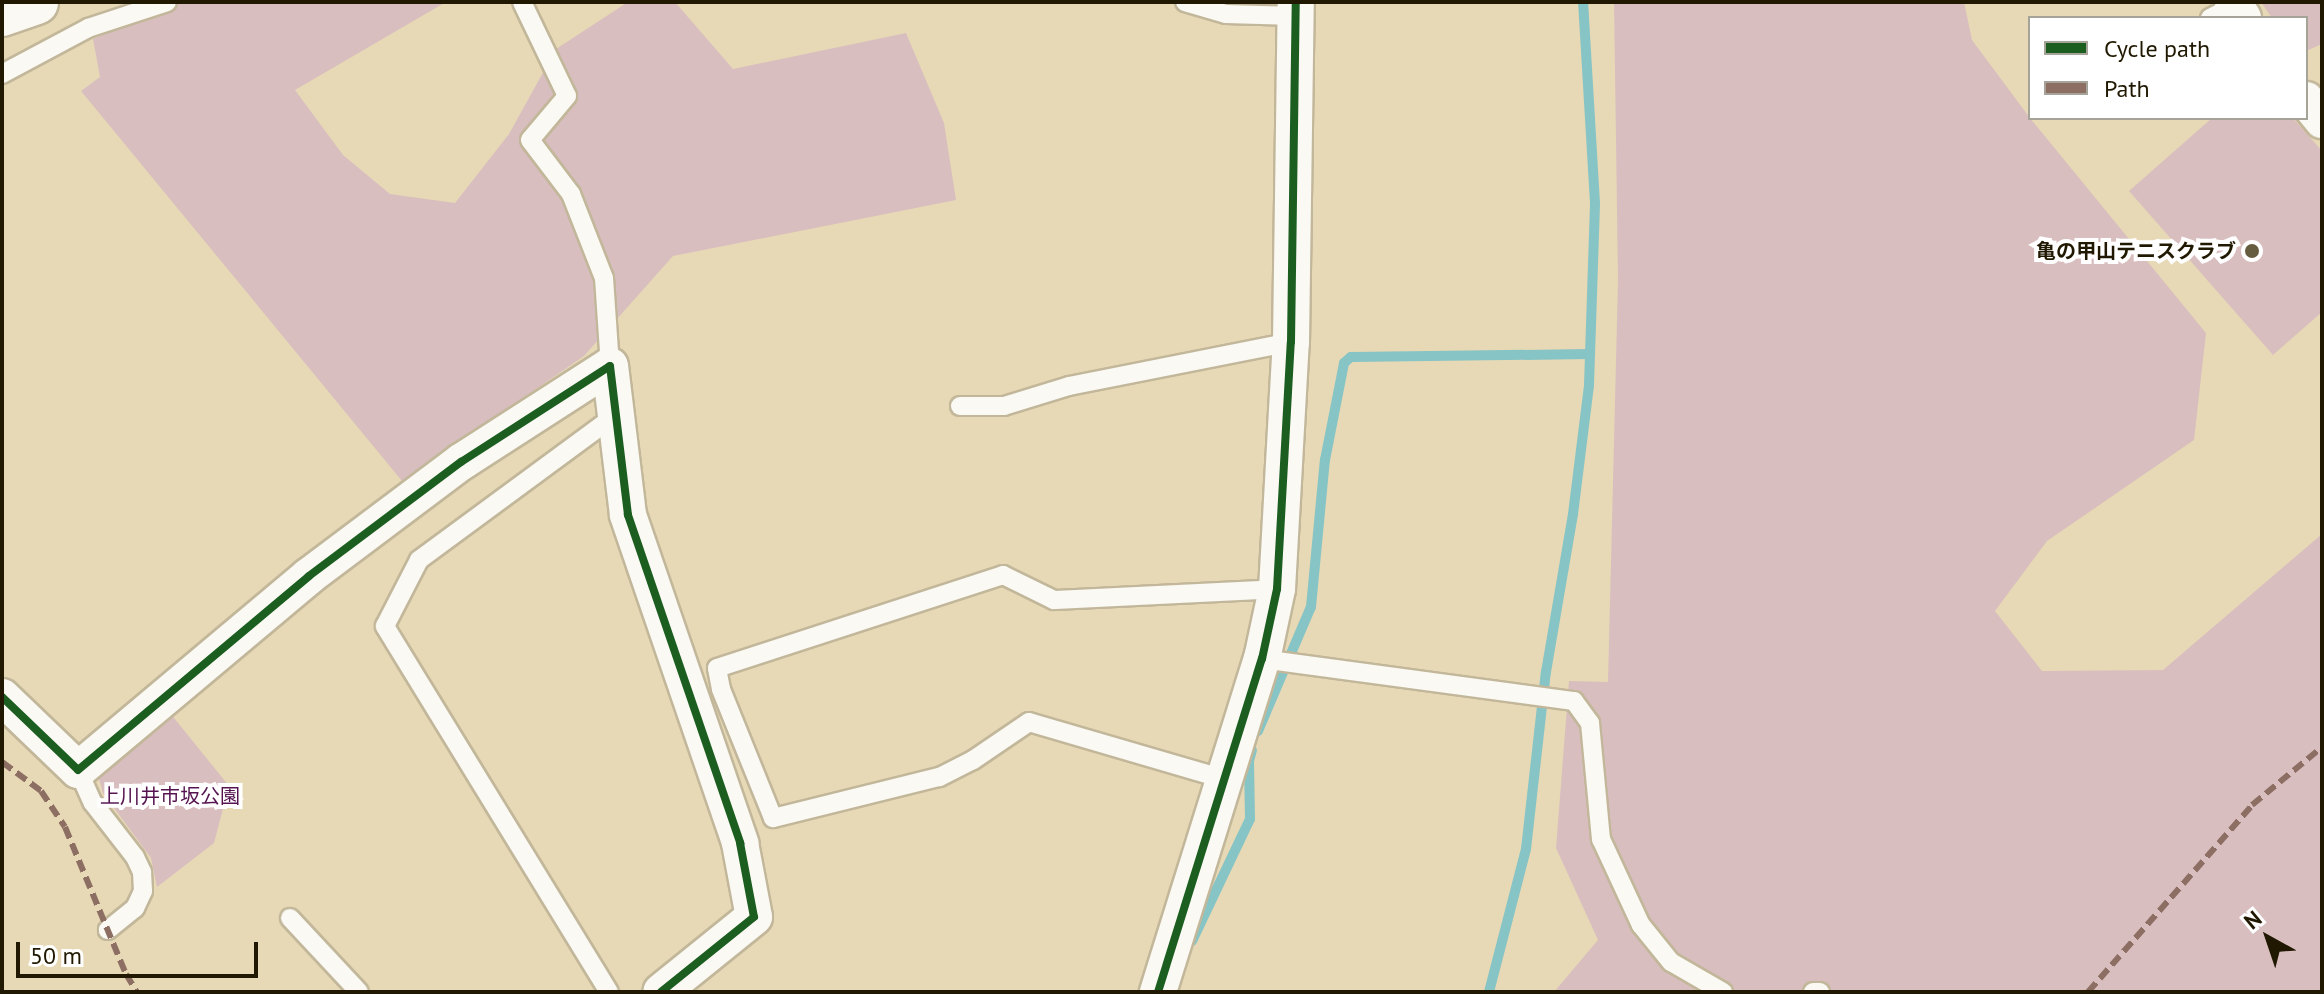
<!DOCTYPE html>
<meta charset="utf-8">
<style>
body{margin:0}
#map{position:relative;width:2324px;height:994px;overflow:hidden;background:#e7d9b5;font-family:"PT Sans","Noto Sans JP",sans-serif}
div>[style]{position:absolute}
.green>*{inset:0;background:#d9bebf}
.stream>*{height:10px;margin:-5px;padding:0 5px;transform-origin:5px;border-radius:5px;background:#87c4c5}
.roads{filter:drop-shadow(2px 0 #c2b79a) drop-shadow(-2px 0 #c2b79a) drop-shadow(0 2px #c2b79a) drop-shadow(0 -2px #c2b79a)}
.service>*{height:18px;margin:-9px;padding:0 9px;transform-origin:9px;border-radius:9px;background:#fbf9f4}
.minor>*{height:36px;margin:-18px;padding:0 18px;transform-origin:18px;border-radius:18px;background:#fbf9f4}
.motorway>*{height:44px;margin:-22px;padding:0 22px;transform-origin:22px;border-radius:22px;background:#fbf9f4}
.quiet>*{height:6px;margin-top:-3px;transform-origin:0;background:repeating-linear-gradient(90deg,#8d6e63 0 12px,transparent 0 18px)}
.cycleway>*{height:8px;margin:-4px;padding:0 4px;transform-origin:4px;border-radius:4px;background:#1b5e20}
.dots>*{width:22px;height:22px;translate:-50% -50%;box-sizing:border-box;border:4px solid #fff;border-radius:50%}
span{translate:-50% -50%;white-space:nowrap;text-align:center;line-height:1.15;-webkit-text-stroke:8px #fff;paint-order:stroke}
.poi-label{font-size:20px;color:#201800;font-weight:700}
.right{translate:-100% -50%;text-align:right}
.park-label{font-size:20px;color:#551450}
.frame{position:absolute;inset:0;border:4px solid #201800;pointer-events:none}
.legend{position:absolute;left:2028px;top:16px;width:280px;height:104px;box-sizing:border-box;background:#fff;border:2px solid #a6a399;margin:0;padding:10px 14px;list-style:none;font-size:24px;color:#201800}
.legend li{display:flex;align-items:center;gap:16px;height:40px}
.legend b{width:40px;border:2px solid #a6a399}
.north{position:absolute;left:2228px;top:898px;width:80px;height:80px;-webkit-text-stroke:6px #fff;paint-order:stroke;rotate:320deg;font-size:22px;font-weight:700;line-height:32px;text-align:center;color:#201800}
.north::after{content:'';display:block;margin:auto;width:28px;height:36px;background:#201800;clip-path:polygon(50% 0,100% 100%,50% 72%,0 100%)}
.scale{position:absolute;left:16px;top:942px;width:242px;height:36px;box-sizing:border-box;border:4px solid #201800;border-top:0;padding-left:10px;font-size:24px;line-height:28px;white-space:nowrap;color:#201800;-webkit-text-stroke:6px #fff;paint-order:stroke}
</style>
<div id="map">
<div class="green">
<i style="clip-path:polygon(180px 2px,446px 2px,295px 90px,343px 155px,390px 194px,455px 203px,509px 134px,556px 49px,628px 2px,675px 2px,733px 69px,906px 33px,944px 123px,956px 200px,673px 256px,584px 356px,402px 481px,81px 91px,100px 77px,93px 39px)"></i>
<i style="clip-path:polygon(1614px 2px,1964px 2px,1972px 40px,2030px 118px,2206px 333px,2194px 440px,2047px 541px,1995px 611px,2042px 671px,2163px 670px,2322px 534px,2322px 992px,1554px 992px,1598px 940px,1556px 848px,1569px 681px,1608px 682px,1618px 280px)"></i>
<i style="clip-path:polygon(2261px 2px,2322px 2px,2322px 44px,2306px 51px,2306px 18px,2272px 18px)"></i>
<i style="clip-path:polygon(2212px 118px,2293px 118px,2322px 151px,2322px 312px,2273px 355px,2129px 191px)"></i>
<i style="clip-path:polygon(166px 708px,229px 786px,214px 843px,157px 887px,151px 858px,103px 793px,97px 772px)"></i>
</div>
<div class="stream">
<i style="left:1258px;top:731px;width:135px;rotate:-66.9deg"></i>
<i style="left:1311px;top:607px;width:148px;rotate:-84.6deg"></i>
<i style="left:1325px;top:460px;width:99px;rotate:-78.9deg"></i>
<i style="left:1344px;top:363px;width:9px;rotate:-41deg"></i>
<i style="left:1351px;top:357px;width:239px;rotate:-0.7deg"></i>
<i style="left:1192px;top:941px;width:135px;rotate:-64.6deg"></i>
<i style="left:1250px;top:819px;width:58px;rotate:-91deg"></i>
<i style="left:1249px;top:761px;width:11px;rotate:-75deg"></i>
<i style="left:1489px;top:992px;width:148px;rotate:-75.5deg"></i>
<i style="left:1526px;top:849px;width:178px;rotate:-83.6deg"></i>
<i style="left:1546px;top:672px;width:160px;rotate:-80.3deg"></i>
<i style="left:1573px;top:514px;width:130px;rotate:-82.9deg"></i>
<i style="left:1589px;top:385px;width:182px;rotate:-88.1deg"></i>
<i style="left:1595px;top:203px;width:201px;rotate:-93.4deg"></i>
</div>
<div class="roads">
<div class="service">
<i style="left:522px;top:2px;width:104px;rotate:64.4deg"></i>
<i style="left:567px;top:96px;width:57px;rotate:130.1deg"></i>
<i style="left:530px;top:140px;width:68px;rotate:52.8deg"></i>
<i style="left:571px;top:194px;width:90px;rotate:68.6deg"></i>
<i style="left:604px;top:278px;width:88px;rotate:86.1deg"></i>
<i style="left:1185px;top:2px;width:43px;rotate:16.3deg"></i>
<i style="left:1226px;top:14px;width:69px;rotate:1.7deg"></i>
<i style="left:2210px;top:18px;width:27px;rotate:-27deg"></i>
<i style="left:2px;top:74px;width:98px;rotate:-28.1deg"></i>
<i style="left:88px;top:28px;width:83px;rotate:-18.2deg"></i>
<i style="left:960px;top:406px;width:44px"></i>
<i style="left:1004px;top:406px;width:68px;rotate:-17.1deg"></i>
<i style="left:1069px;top:386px;width:226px;rotate:-11.2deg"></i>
<i style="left:1262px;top:659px;width:315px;rotate:7.7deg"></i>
<i style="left:1574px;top:701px;width:27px;rotate:54deg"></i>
<i style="left:1590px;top:723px;width:117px;rotate:84.6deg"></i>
<i style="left:1601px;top:839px;width:95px;rotate:65.1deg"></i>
<i style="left:1641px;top:925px;width:48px;rotate:51deg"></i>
<i style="left:1671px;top:962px;width:60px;rotate:30deg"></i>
<i style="left:78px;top:770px;width:36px;rotate:66deg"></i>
<i style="left:93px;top:803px;width:68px;rotate:52.1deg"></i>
<i style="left:135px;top:857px;width:17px;rotate:65deg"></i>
<i style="left:142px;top:872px;width:19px;rotate:87deg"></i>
<i style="left:143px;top:891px;width:19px;rotate:115deg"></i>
<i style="left:135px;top:908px;width:35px;rotate:141deg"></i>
<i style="left:1224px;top:779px;width:203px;rotate:-163.7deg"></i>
<i style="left:1029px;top:722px;width:68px;rotate:145.8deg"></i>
<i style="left:973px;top:760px;width:38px;rotate:153deg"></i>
<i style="left:939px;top:777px;width:171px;rotate:166.1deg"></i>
<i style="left:773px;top:818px;width:139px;rotate:-112deg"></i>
<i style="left:721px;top:689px;width:21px;rotate:-101deg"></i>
<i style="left:717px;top:668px;width:301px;rotate:-18deg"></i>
<i style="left:1003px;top:575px;width:57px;rotate:26.1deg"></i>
<i style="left:1054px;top:600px;width:223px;rotate:-2.8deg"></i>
<i style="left:290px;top:918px;width:101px;rotate:47deg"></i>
<i style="left:609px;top:992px;width:429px;rotate:-121.5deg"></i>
<i style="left:385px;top:626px;width:74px;rotate:-62.7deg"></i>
<i style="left:419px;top:560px;width:246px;rotate:-36.4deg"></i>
<i style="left:1813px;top:992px;width:7px"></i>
</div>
<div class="minor">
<i style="left:2233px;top:2px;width:19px;rotate:58deg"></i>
<i style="left:2306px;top:100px;width:26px;rotate:51deg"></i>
<i style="left:2px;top:697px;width:105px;rotate:43.8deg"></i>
<i style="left:78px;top:770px;width:302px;rotate:-40deg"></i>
<i style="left:309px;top:576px;width:190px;rotate:-36.9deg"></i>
<i style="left:461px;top:462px;width:177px;rotate:-32.8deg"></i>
<i style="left:610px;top:366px;width:150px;rotate:83.1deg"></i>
<i style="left:628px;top:515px;width:347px;rotate:71.1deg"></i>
<i style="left:740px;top:843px;width:75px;rotate:79.3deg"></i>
<i style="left:754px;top:917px;width:119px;rotate:141.1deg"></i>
<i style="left:1158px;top:992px;width:349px;rotate:-72.7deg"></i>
<i style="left:1262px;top:659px;width:72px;rotate:-77.9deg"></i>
<i style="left:1277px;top:589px;width:247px;rotate:-86.8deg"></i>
<i style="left:1291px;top:342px;width:340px;rotate:-89.2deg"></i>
</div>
<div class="motorway">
<i style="left:2px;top:14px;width:36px;rotate:-19deg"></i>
</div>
</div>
<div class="quiet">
<i style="left:2px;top:762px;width:49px;rotate:36.6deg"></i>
<i style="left:41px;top:791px;width:43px;rotate:56.3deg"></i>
<i style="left:65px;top:827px;width:159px;rotate:67.5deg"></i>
<i style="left:126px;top:974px;width:21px;rotate:59deg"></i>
<i style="left:2088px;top:992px;width:249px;rotate:-48.7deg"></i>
<i style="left:2252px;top:805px;width:91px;rotate:-39.6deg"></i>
</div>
<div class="cycleway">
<i style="left:2px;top:697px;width:105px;rotate:43.8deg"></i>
<i style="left:78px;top:770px;width:302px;rotate:-40deg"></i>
<i style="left:309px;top:576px;width:190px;rotate:-36.9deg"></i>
<i style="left:461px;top:462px;width:177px;rotate:-32.8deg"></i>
<i style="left:610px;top:366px;width:150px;rotate:83.1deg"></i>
<i style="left:628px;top:515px;width:347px;rotate:71.1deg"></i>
<i style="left:740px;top:843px;width:75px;rotate:79.3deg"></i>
<i style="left:754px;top:917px;width:119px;rotate:141.1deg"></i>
<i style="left:1158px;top:992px;width:349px;rotate:-72.7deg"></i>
<i style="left:1262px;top:659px;width:72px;rotate:-77.9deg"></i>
<i style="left:1277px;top:589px;width:247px;rotate:-86.8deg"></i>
<i style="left:1291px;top:342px;width:340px;rotate:-89.2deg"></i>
</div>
<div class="dots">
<i style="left:2252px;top:251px;background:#665c3f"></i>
</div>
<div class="poi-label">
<span class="right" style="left:2236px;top:251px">亀の甲山テニスクラブ</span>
</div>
<div class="park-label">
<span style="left:170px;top:796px">上川井市坂公園</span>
</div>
<div class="frame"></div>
<ul class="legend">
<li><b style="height:10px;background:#1b5e20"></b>Cycle path</li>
<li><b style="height:10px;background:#8d6e63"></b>Path</li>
</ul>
<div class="north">N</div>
<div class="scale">50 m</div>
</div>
